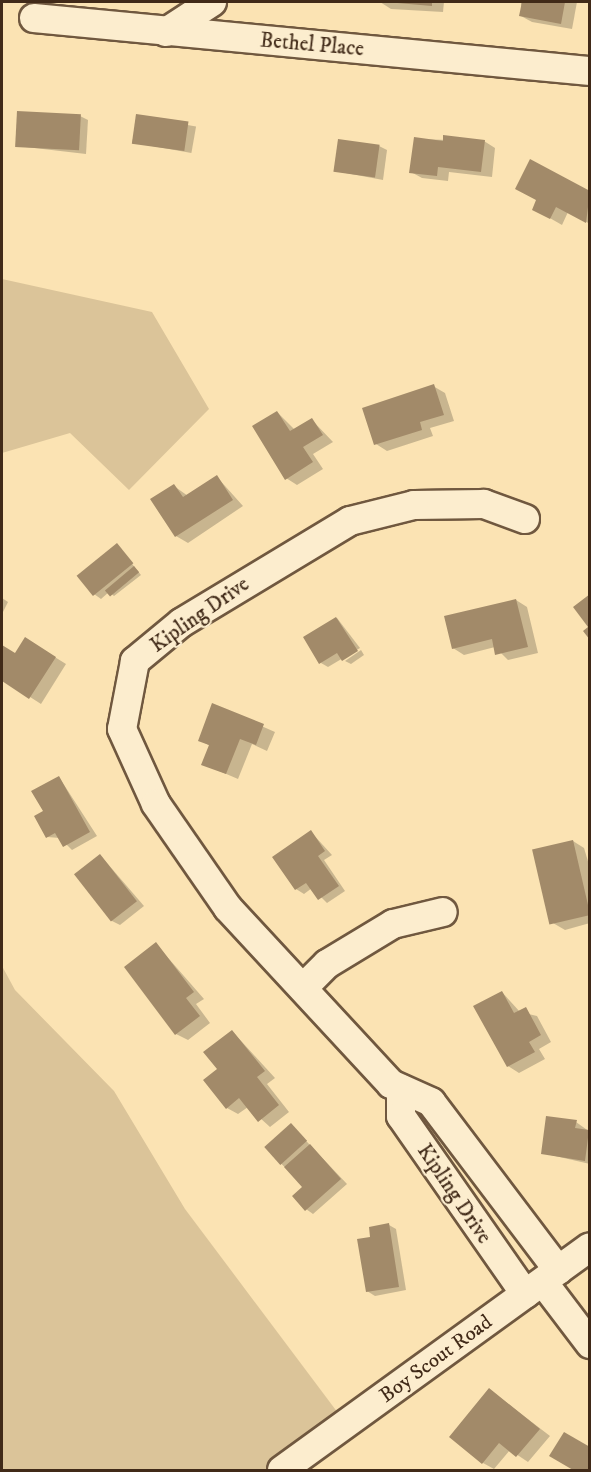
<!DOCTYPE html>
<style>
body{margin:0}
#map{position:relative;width:591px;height:1472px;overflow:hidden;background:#fbe3b3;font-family:"IM FELL DW Pica",serif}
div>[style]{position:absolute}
.green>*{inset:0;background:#dbc499}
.shadow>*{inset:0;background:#0003;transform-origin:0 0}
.building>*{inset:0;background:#a28a69;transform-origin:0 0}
.roads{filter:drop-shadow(2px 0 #70583f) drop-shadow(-2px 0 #70583f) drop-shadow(0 2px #70583f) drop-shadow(0 -2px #70583f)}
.minor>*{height:28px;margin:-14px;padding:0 14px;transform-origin:14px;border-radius:14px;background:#fcedce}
span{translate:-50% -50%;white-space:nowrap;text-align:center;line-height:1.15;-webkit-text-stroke:4.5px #fcedce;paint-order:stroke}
.street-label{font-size:21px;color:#412a18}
.frame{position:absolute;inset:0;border:3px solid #412a18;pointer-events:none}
</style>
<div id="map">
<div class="green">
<i style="clip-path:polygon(2px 279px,152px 312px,209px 409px,129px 490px,70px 433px,2px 453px)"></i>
<i style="clip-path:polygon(2px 966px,15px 990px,114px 1091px,185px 1209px,344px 1421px,266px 1470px,2px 1470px)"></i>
</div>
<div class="shadow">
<i style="clip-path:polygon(380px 2px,444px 2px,443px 12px,391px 9px)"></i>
<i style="clip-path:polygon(521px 2px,577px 2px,572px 29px,532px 22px,521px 16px)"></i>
<i style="clip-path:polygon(80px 116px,88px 120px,86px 154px,17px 146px)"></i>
<i style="left:137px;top:116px;width:60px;height:27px;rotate:10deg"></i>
<i style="clip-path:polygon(415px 139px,484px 141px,495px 148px,492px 177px,449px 172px,448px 181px,422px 178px,411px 172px)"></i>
<i style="clip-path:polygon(379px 146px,387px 150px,383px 180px,335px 171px)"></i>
<i style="clip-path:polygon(590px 192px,590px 224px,568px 212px,562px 225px,534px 209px)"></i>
<i style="clip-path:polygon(433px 386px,445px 393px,454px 421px,430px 428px,433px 436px,387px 451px,376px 444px)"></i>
<i style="clip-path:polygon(277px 412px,295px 430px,312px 420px,333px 442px,313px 454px,323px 469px,297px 485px,286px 478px)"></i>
<i style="clip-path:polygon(217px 477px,243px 506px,188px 543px,176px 536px,152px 500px,174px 486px,188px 496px)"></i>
<i style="clip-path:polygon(117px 545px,141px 575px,114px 596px,109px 592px,101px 599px,94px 594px)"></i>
<i style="clip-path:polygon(2px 598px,8px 602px,2px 614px)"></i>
<i style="clip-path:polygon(516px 600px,527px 607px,538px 653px,508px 660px,495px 647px,464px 655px,453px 648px)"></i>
<i style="clip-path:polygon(337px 618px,360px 648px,328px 667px,321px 663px)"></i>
<i style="clip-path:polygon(2px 646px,16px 655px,37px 646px,66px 664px,41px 704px,2px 679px)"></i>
<i style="clip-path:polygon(361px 650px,364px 655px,351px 664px,345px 661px)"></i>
<i style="clip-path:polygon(213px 705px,275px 732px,267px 751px,252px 744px,238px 779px,203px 764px,210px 746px,200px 740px)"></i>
<i style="clip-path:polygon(59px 777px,97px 836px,72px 850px,60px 838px,47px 837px,45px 812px)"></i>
<i style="clip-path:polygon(311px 832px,332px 855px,324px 860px,345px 891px,327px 903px,312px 888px,304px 894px,296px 889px,274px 857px)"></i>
<i style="clip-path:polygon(573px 841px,584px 848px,590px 868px,590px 923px,565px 930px,553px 923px)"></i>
<i style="clip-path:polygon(101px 856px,144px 906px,120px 925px,112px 921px)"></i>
<i style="clip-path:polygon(156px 944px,204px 999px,196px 1004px,210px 1023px,188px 1040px,176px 1034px)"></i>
<i style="clip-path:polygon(502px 992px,520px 1012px,537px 1016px,551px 1042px,539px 1049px,545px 1059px,519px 1073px,508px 1066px)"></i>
<i style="clip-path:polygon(232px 1031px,275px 1078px,267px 1084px,289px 1112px,270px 1127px,248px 1107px,238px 1114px,227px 1108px,219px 1069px)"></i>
<i style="clip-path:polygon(576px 1122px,590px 1132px,590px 1164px,542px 1153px)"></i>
<i style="clip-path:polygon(291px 1125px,347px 1184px,313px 1214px,306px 1209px,304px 1187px,266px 1148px)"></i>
<i style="clip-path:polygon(389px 1225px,396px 1229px,406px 1290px,375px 1296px,367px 1291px,372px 1238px)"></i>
<i style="clip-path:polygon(490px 1390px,550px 1436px,528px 1462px,510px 1450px,494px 1469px,483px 1463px)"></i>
</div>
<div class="building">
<i style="clip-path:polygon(386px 2px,432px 2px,432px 6px)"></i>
<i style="clip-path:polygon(522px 2px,565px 2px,561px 24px,519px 16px)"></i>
<i style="left:17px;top:111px;width:64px;height:36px;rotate:3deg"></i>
<i style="left:136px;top:114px;width:53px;height:30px;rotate:8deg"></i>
<i style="clip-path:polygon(443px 135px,485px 140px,481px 172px,438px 167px,437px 176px,409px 173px,414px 137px,443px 141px)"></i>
<i style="left:338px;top:139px;width:42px;height:33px;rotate:8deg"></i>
<i style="clip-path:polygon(530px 159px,590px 191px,586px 223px,556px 207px,550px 219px,532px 210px,536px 200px,515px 189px)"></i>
<i style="clip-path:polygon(434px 384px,444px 415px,420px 422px,422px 430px,374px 445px,362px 408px)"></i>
<i style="clip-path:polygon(277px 411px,290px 431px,312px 418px,323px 435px,303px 447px,313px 462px,285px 480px,252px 426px)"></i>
<i style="clip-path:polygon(217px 475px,233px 500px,175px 537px,150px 499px,174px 484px,183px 497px)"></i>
<i style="left:117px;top:543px;width:26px;height:52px;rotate:51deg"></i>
<i style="left:134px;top:566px;width:8px;height:38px;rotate:50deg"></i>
<i style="clip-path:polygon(590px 594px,590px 640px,583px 631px,588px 627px,573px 607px)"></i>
<i style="clip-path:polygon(516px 599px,528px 647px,495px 655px,492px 639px,452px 649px,444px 616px)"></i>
<i style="clip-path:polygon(336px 617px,358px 651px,342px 661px,337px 653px,319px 664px,303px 637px)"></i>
<i style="clip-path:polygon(25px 637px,56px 657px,29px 699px,2px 681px,2px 645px,15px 653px)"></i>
<i style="clip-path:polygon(212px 703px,264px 724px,256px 745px,240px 739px,226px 774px,201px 765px,209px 745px,198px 741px)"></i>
<i style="clip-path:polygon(59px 776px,90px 832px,63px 847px,55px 833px,46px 838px,34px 816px,43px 811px,31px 791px)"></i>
<i style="clip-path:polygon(311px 830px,325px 851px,318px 856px,339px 886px,318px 900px,306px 883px,295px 890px,272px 857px)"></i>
<i style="left:573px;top:840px;width:77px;height:42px;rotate:77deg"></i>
<i style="left:100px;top:854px;width:60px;height:33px;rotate:52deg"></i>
<i style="clip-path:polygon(156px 942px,194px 992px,186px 998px,200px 1016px,175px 1035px,124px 967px)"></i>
<i style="clip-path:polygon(502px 991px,514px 1013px,526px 1007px,541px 1035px,529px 1042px,535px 1052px,507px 1067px,473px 1006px)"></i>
<i style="clip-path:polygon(232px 1030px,265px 1071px,257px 1077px,279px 1105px,258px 1122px,239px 1098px,226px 1109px,203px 1080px,217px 1069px,203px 1052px)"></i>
<i style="clip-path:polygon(546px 1116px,577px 1120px,575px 1128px,589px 1130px,585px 1161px,541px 1154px)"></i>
<i style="left:291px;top:1123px;width:24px;height:36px;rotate:48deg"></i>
<i style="clip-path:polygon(310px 1144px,341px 1179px,305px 1211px,292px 1196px,302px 1187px,284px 1167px)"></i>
<i style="clip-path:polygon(389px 1223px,399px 1287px,366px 1292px,357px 1239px,370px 1237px,369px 1227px)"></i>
<i style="clip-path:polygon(489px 1388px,540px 1429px,516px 1457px,499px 1443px,482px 1464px,449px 1437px)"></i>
<i style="clip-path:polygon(564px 1432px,590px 1447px,590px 1470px,573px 1470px,549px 1456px)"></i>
</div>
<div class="roads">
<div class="minor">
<i style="left:34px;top:18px;width:559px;rotate:5.45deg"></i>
<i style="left:166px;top:32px;width:55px;rotate:-33.1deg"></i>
<i style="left:525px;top:519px;width:44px;rotate:-159.9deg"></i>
<i style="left:484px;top:504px;width:70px;rotate:179.2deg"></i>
<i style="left:414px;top:505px;width:66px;rotate:166deg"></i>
<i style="left:350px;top:521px;width:197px;rotate:148.9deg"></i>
<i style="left:181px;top:623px;width:60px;rotate:140.4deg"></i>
<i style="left:135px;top:661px;width:69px;rotate:100.8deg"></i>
<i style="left:122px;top:729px;width:82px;rotate:65.6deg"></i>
<i style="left:156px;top:804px;width:126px;rotate:55.3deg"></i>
<i style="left:228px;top:908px;width:240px;rotate:47.2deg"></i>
<i style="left:391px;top:1084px;width:44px;rotate:24.2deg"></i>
<i style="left:431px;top:1102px;width:211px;rotate:52.9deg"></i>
<i style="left:303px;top:988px;width:34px;rotate:-45deg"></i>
<i style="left:327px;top:964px;width:77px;rotate:-31.2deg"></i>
<i style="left:393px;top:924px;width:51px;rotate:-13.5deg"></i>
<i style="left:401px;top:1089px;width:27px;rotate:90deg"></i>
<i style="left:401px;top:1116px;width:217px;rotate:55.1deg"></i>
<i style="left:543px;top:1282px;width:78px;rotate:52.8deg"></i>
<i style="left:282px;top:1470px;width:380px;rotate:-35.9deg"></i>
</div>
</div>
<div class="street-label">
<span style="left:312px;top:45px;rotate:5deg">Bethel Place</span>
<span style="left:200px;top:615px;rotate:-35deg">Kipling Drive</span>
<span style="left:454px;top:1194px;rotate:56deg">Kipling Drive</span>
<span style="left:436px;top:1359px;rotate:-36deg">Boy Scout Road</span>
</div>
<div class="frame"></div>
</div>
